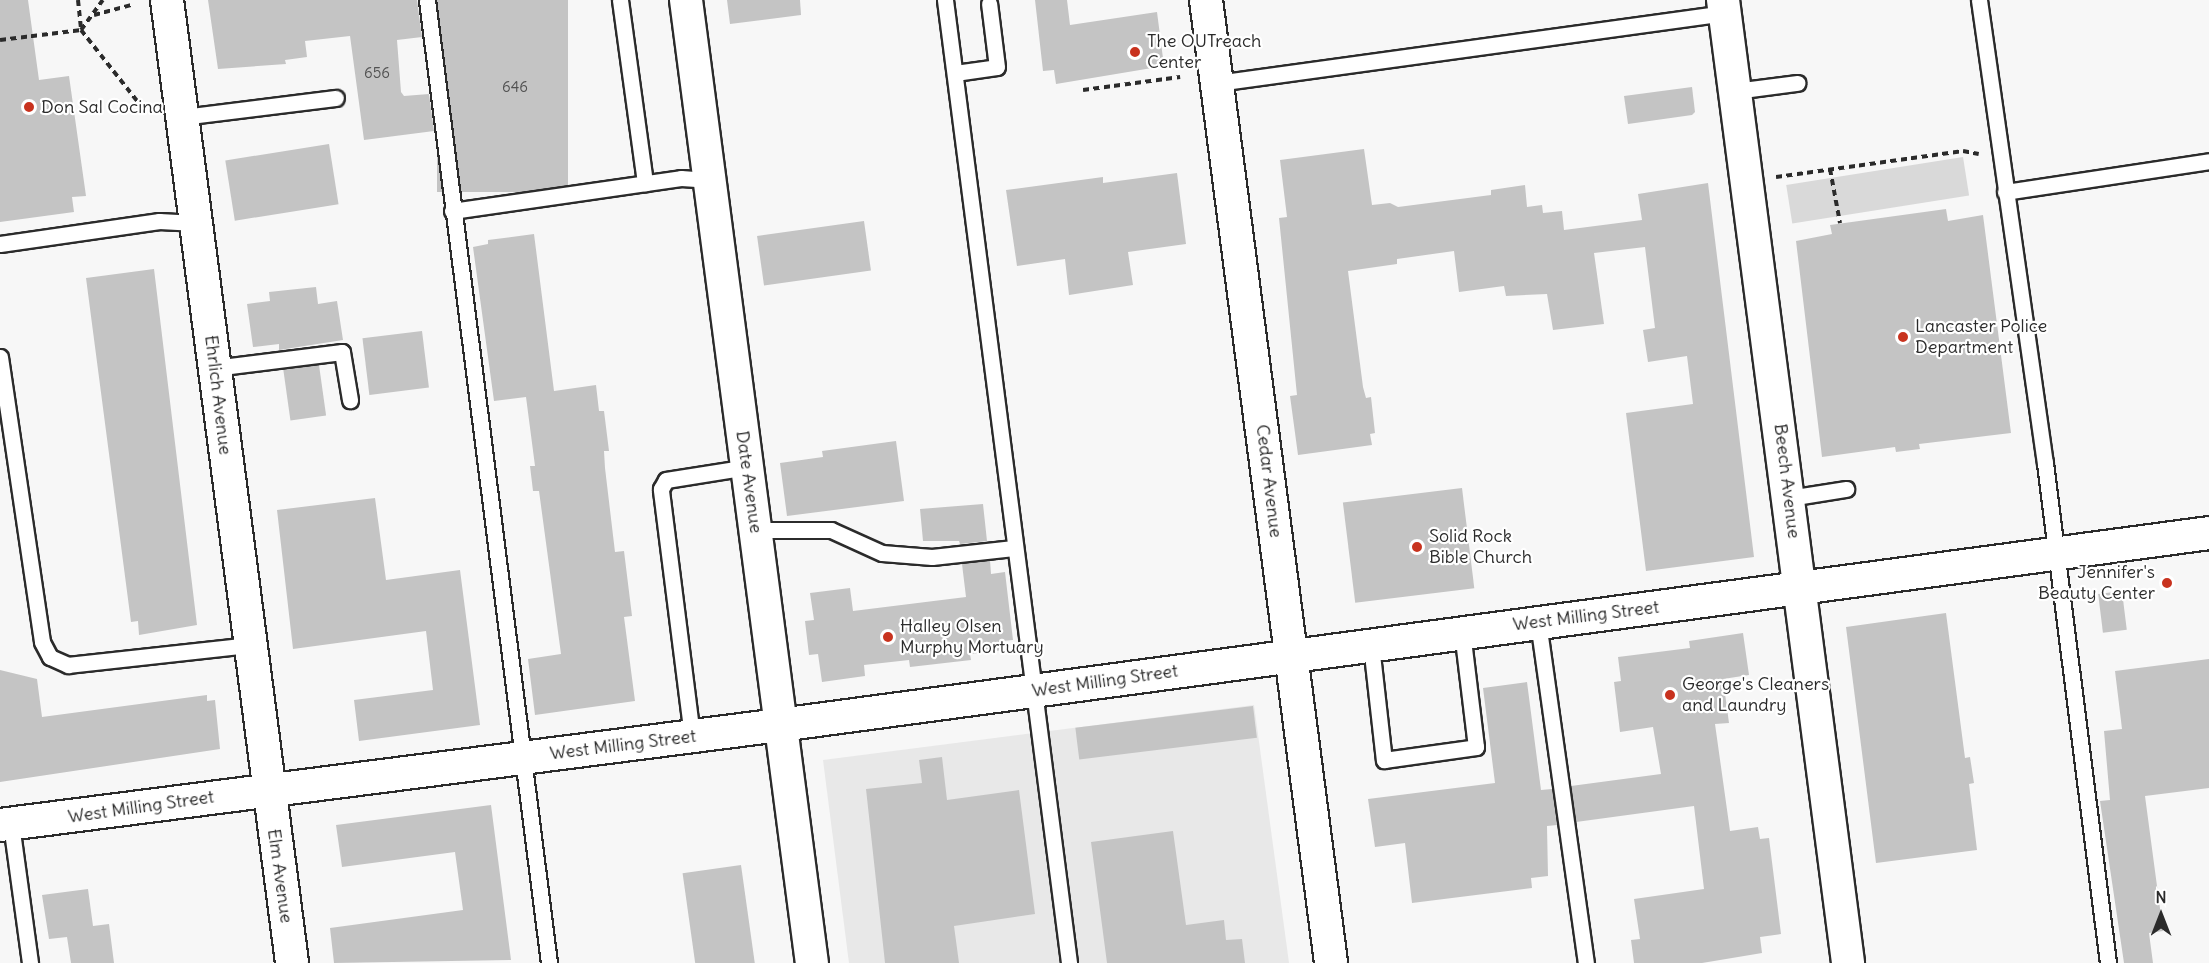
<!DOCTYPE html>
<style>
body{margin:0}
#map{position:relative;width:2209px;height:963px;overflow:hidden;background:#f7f7f7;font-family:Delius,sans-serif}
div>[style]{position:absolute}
.built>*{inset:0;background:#e8e8e8}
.green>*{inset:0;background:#d9d9d9;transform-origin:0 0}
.building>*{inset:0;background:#c4c4c4;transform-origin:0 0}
.path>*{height:4px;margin-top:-2px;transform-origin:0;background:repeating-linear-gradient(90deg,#2b2b2b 0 6px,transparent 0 10.5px)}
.roads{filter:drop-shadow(2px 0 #2b2b2b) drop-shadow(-2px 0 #2b2b2b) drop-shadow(0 2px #2b2b2b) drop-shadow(0 -2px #2b2b2b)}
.lane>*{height:15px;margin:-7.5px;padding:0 7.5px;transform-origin:7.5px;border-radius:7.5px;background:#fff}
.street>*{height:32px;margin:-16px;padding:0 16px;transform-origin:16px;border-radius:16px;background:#fff}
.dots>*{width:16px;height:16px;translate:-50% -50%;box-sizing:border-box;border:3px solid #fff;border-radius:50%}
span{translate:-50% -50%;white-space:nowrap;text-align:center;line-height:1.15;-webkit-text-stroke:4.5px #fff;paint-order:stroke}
.number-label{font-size:15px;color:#515151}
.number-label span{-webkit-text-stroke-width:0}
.poi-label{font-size:18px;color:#2b2b2b}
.left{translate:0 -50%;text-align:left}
.right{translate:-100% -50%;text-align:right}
.street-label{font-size:18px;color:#2b2b2b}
.north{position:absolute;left:2131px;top:885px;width:60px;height:60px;-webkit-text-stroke:4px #fff;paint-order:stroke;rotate:0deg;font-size:16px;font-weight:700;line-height:24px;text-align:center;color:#2b2b2b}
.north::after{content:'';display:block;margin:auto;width:21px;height:27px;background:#2b2b2b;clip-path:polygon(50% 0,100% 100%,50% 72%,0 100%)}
</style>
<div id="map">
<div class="built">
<i style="clip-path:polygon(1254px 705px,1289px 963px,849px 963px,823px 760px)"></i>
</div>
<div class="green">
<i style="left:1963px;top:157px;width:39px;height:179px;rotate:81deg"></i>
</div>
<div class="building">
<i style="clip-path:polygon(0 0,28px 0,39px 80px,69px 76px,86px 196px,72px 197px,74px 212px,0 222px)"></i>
<i style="clip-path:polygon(208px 0,417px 0,422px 37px,397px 40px,401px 92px,404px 96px,429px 94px,434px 131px,364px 140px,350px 36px,305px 41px,307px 57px,285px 60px,286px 64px,218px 69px)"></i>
<i style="left:437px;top:0;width:131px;height:192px"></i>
<i style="clip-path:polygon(727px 0,800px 0,801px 15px,730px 24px)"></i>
<i style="clip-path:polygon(1035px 0,1067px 0,1070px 25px,1157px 12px,1164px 66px,1056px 84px,1054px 70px,1043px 71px)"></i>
<i style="clip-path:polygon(1692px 87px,1695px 112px,1692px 115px,1628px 124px,1624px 96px)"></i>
<i style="left:329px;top:144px;width:61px;height:105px;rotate:81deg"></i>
<i style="clip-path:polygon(1364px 149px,1372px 205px,1390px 203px,1398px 207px,1491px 195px,1491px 190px,1525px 185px,1527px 207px,1542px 205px,1543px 213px,1562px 211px,1564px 230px,1642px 220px,1638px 194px,1708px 183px,1754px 557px,1646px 571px,1626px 413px,1693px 404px,1687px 356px,1648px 362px,1643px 330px,1655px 328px,1645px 247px,1594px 253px,1604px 324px,1553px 330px,1547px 294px,1506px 296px,1504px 286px,1459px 292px,1454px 251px,1397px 259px,1397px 264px,1348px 271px,1363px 387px,1366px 398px,1371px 397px,1375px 433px,1370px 434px,1372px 445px,1298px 455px,1290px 396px,1297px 395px,1279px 218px,1287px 217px,1280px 160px)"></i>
<i style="clip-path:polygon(1177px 173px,1186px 244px,1128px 252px,1133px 285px,1069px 295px,1065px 259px,1017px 266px,1006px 190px,1103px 177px,1103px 183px)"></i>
<i style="clip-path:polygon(1946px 209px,1948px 221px,1983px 215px,2011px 433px,1919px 444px,1920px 449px,1896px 452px,1895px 447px,1822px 457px,1796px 241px,1832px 234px,1830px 225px)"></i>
<i style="left:864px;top:221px;width:50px;height:108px;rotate:82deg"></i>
<i style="clip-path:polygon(534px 234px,554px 391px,596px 385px,599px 411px,604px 411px,609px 451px,604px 451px,605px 468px,615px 552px,624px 551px,632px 616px,624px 617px,635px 701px,535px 715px,528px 659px,561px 654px,539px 491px,533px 491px,530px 466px,535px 466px,526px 397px,494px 401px,473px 247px,488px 244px,488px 240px)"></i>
<i style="clip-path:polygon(154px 269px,197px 625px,139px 635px,138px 621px,131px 622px,86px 278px)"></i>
<i style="clip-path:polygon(316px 287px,318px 304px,337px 301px,343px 340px,279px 350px,279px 344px,253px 347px,247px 304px,270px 301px,269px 292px)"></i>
<i style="left:422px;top:331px;width:57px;height:60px;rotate:83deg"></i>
<i style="left:319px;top:365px;width:51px;height:36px;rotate:82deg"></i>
<i style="clip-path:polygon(896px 441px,904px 501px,787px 516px,780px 463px,823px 457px,822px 451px)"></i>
<i style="left:1462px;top:488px;width:101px;height:120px;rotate:83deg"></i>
<i style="clip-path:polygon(375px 498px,386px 580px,460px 570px,480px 725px,359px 741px,354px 700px,433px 690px,426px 631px,293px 649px,277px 510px)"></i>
<i style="clip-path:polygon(983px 504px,987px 541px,960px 544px,959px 541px,923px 541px,920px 509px)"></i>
<i style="clip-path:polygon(990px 560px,991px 574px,1005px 572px,1013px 640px,1002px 641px,1003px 650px,970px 654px,971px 660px,910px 667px,909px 660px,864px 665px,865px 676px,822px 682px,818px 654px,809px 655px,805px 621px,814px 620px,810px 593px,850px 588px,853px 611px,966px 597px,962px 564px)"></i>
<i style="left:2122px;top:591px;width:39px;height:24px;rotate:83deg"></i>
<i style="clip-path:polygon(1946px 613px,1965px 758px,1970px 757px,1974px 783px,1969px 784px,1977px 850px,1876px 863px,1846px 627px)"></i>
<i style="clip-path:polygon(1743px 633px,1749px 675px,1723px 679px,1729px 723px,1715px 724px,1730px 831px,1758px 827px,1760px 839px,1769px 838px,1781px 934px,1760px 937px,1762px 953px,1702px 963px,1634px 963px,1631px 940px,1640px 939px,1634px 899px,1704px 889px,1694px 806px,1576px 822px,1571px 786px,1661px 774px,1653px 727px,1620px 732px,1614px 682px,1621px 681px,1618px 657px,1690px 648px,1689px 641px)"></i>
<i style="clip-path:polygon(2209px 659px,2209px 788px,2145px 796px,2163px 931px,2149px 933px,2153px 963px,2124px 963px,2100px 801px,2110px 800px,2104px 731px,2122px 729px,2115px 671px)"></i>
<i style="clip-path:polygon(0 670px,37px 679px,42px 717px,207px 695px,207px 701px,215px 700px,220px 749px,0 782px)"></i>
<i style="clip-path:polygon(1527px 682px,1541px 790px,1552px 789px,1557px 825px,1547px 826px,1548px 876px,1531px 878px,1532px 888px,1412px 903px,1405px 843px,1375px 847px,1368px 799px,1495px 783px,1483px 688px)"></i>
<i style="left:1253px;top:706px;width:32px;height:179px;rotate:83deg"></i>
<i style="clip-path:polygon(942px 757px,947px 800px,1019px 790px,1035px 914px,954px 926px,959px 963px,885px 963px,866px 789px,922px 783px,919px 760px)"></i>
<i style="clip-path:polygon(491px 805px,511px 960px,334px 963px,330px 928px,463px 910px,455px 852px,342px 867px,336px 825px)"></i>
<i style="clip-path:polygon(1173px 831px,1186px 925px,1224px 920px,1226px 940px,1242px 939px,1245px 963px,1107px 963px,1091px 842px)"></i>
<i style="left:741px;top:865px;width:99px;height:59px;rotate:82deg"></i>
<i style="clip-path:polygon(88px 889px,93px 926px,109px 924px,114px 963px,71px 963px,67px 937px,49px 939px,42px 895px)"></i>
</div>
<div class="path">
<i style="left:78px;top:0;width:30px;rotate:84deg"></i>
<i style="left:81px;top:30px;width:103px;rotate:51.7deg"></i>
<i style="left:94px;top:15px;width:38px;rotate:-15deg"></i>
<i style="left:0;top:40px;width:82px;rotate:-7deg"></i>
<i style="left:81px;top:30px;width:37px;rotate:-54deg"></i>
<i style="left:1083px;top:90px;width:98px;rotate:-7.6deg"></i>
<i style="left:1830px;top:169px;width:55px;rotate:79.5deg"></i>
<i style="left:1776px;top:177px;width:189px;rotate:-7.9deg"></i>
<i style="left:1963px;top:151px;width:16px;rotate:11deg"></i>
</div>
<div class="roads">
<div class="lane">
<i style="left:427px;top:0;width:971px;rotate:82.78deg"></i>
<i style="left:620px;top:0;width:185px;rotate:82.2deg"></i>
<i style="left:945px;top:0;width:971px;rotate:82.66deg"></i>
<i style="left:1979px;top:0;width:468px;rotate:81.9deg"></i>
<i style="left:2045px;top:463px;width:504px;rotate:82.82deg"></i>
<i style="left:955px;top:73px;width:42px;rotate:-8.1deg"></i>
<i style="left:997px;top:67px;width:64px;rotate:-97.1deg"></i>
<i style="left:1217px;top:83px;width:513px;rotate:-7.85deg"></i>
<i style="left:1735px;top:91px;width:63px;rotate:-7.4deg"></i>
<i style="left:183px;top:117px;width:154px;rotate:-7.1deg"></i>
<i style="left:2005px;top:192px;width:206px;rotate:-8.6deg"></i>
<i style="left:452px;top:211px;width:231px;rotate:-8.2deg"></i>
<i style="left:681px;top:178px;width:27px;rotate:4deg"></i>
<i style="left:0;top:244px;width:161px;rotate:-8.2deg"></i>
<i style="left:159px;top:221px;width:37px;rotate:3deg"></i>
<i style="left:0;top:357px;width:288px;rotate:81.6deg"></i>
<i style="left:42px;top:642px;width:17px;rotate:62deg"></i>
<i style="left:50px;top:657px;width:20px;rotate:24deg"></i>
<i style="left:68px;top:665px;width:183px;rotate:-6.3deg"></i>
<i style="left:214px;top:368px;width:129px;rotate:-7.1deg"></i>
<i style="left:342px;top:352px;width:49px;rotate:80.5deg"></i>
<i style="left:1789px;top:498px;width:58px;rotate:-9deg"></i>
<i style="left:755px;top:530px;width:76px"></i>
<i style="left:831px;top:530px;width:56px;rotate:24.3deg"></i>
<i style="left:882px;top:553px;width:50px;rotate:4.6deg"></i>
<i style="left:932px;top:557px;width:82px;rotate:-6.3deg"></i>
<i style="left:1538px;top:622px;width:344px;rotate:82deg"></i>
<i style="left:1371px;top:645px;width:116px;rotate:83.6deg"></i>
<i style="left:1384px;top:760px;width:93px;rotate:-8deg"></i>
<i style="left:1476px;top:747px;width:116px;rotate:-96.9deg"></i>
<i style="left:692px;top:736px;width:249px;rotate:-97.2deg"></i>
<i style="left:661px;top:489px;width:10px;rotate:-61deg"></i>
<i style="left:666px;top:480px;width:82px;rotate:-9.1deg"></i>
<i style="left:11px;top:824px;width:140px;rotate:82.2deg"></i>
</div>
<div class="street">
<i style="left:167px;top:0;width:971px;rotate:82.6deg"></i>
<i style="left:686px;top:0;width:971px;rotate:82.55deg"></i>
<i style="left:1206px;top:0;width:971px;rotate:82.6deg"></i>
<i style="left:1723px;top:0;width:971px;rotate:82.6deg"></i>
<i style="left:0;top:825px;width:786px;rotate:-7.31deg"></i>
<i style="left:780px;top:725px;width:1442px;rotate:-7.65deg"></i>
</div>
</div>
<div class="dots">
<i style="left:1135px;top:52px;background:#c8321e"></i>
<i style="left:29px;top:107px;background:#c8321e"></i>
<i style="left:1903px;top:337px;background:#c8321e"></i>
<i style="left:1417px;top:547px;background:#c8321e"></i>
<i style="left:2167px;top:583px;background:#c8321e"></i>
<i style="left:888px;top:637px;background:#c8321e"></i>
<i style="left:1670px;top:695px;background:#c8321e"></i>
</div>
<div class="number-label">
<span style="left:377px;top:73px">656</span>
<span style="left:515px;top:87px">646</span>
</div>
<div class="poi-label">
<span class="left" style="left:1147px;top:52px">The OUTreach<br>Center</span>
<span class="left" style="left:41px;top:107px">Don Sal Cocina</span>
<span class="left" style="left:1915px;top:337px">Lancaster Police<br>Department</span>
<span class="left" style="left:1429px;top:547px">Solid Rock<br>Bible Church</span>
<span class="right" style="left:2155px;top:583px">Jennifer's<br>Beauty Center</span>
<span class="left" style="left:900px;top:637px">Halley Olsen<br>Murphy Mortuary</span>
<span class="left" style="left:1682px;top:695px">George's Cleaners<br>and Laundry</span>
</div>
<div class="street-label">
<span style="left:218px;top:395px;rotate:83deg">Ehrlich Avenue</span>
<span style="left:1269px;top:481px;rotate:83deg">Cedar Avenue</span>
<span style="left:1787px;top:481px;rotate:83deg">Beech Avenue</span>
<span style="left:749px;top:482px;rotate:82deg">Date Avenue</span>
<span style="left:1586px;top:616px;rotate:-7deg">West Milling Street</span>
<span style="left:1105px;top:681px;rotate:-8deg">West Milling Street</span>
<span style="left:623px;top:745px;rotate:-7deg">West Milling Street</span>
<span style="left:141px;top:807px;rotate:-8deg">West Milling Street</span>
<span style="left:280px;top:876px;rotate:82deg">Elm Avenue</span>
</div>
<div class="north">N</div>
</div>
